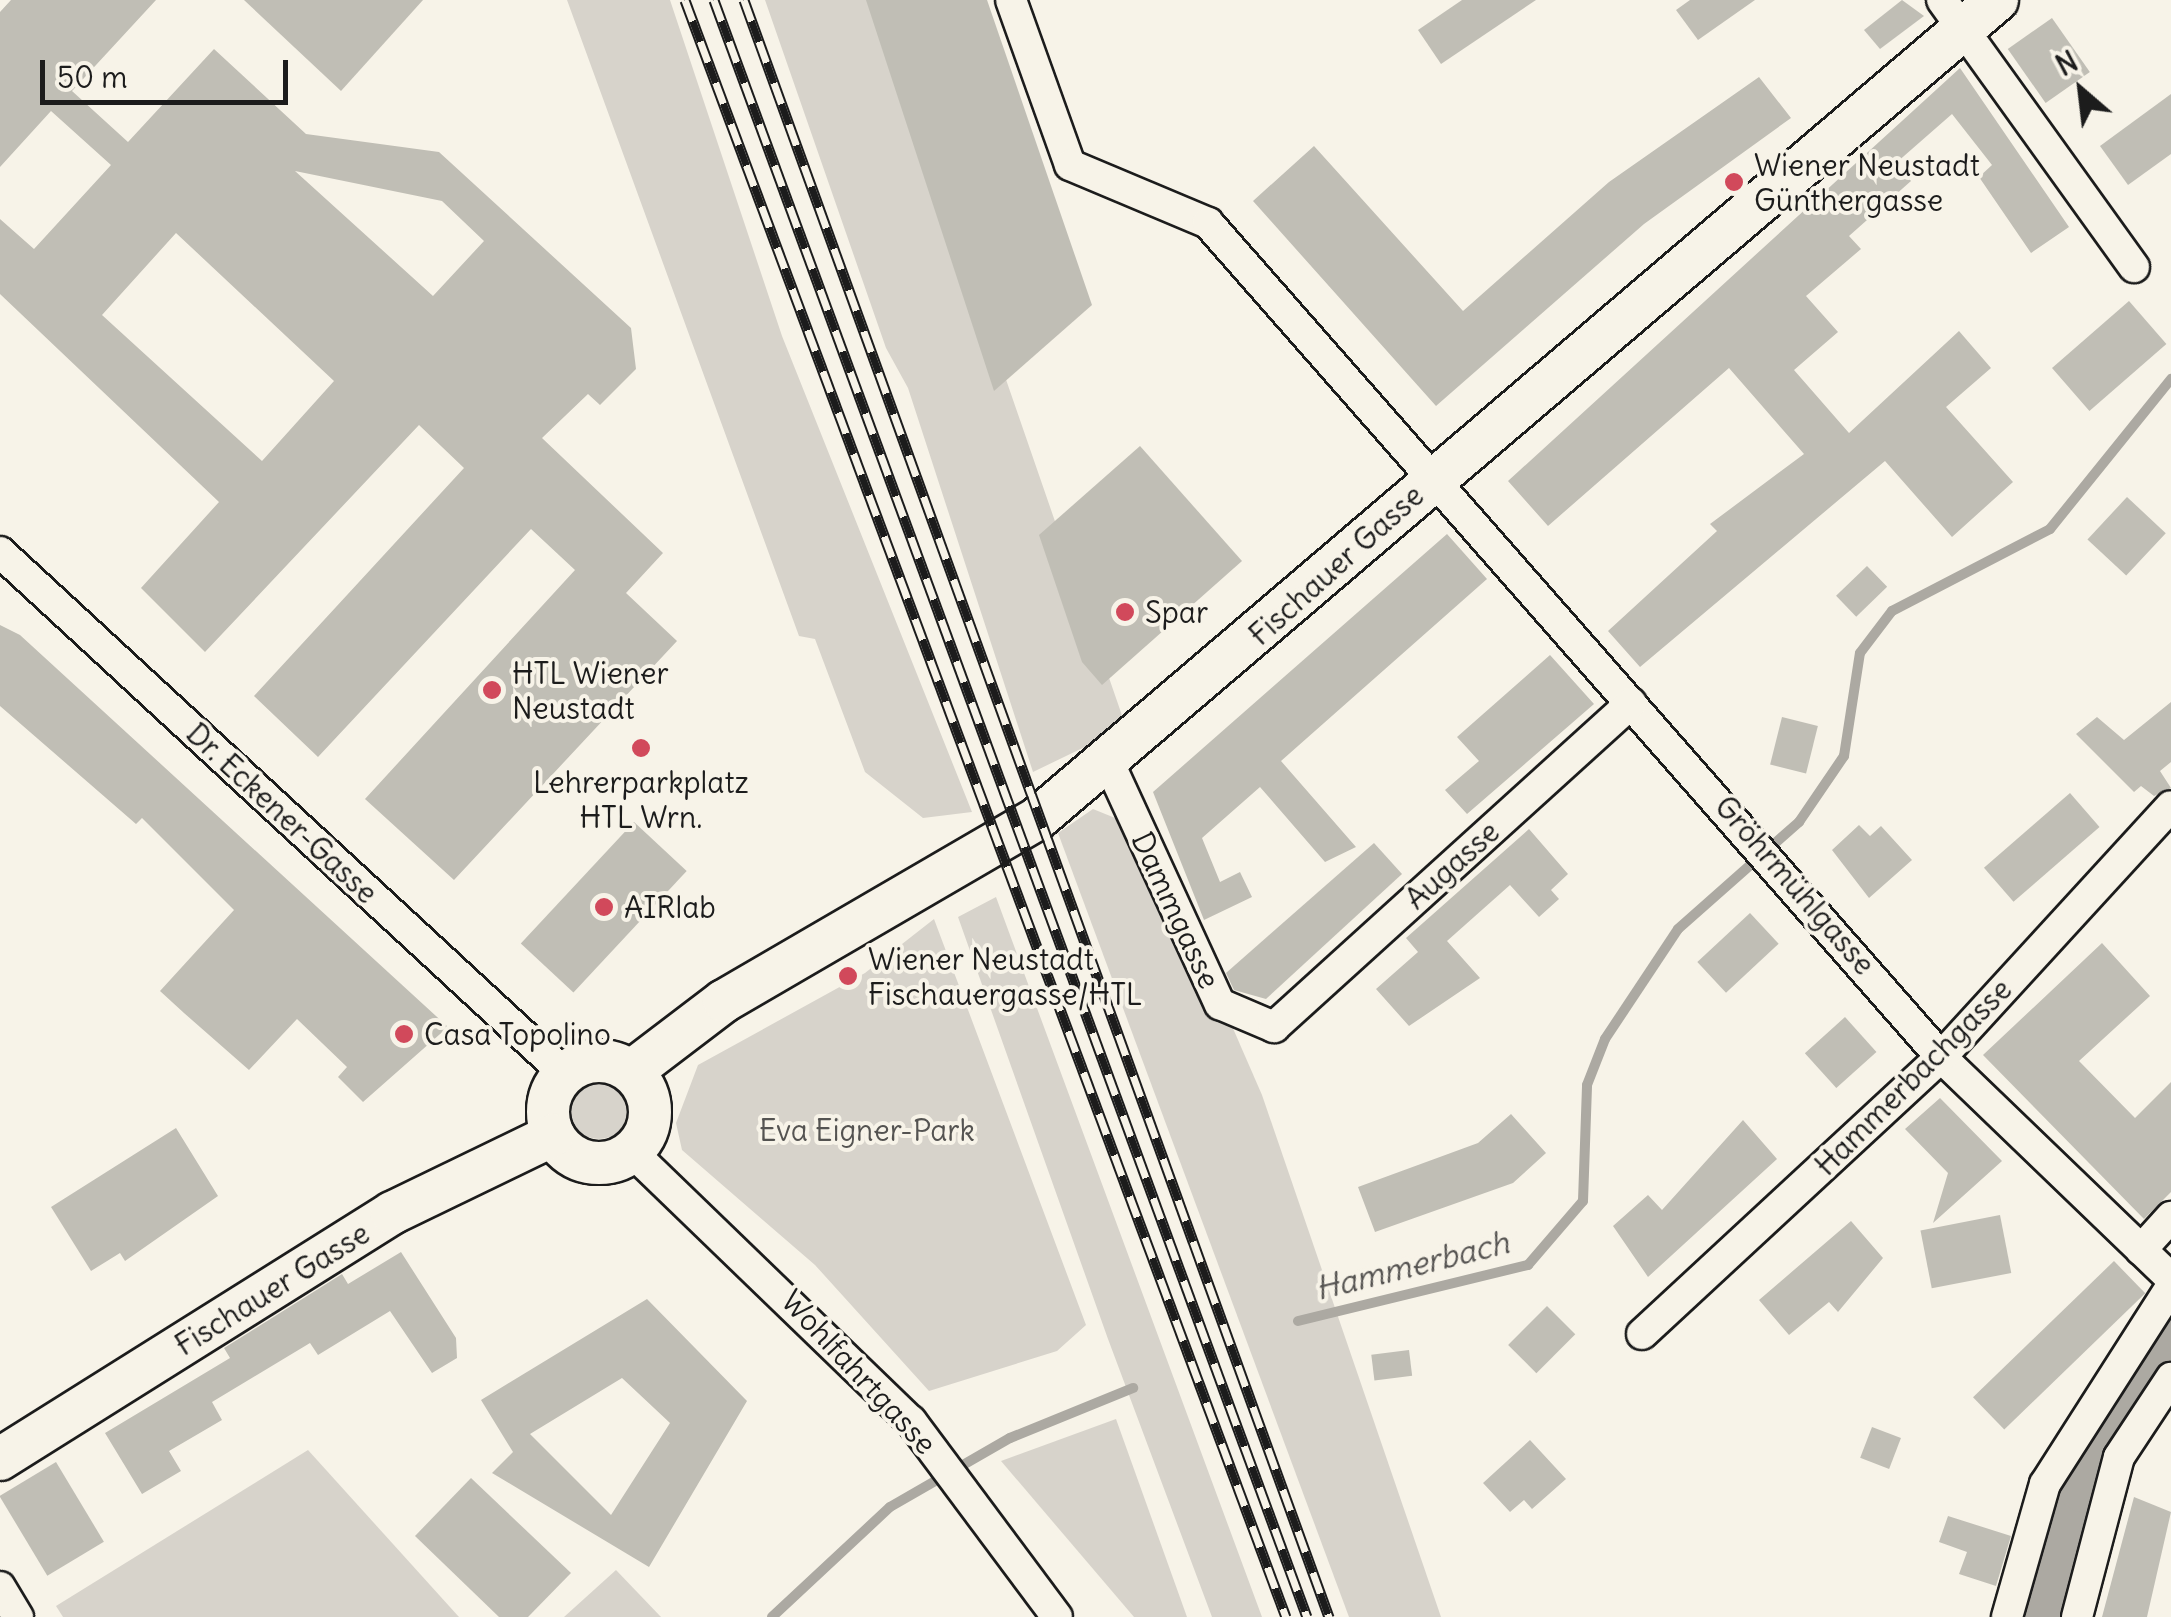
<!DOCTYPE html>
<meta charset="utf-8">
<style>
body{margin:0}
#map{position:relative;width:2171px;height:1617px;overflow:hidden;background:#f7f3e8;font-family:Delius,sans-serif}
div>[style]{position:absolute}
.green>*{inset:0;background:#d7d3cb}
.round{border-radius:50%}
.stream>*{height:10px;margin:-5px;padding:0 5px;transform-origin:5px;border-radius:5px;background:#aca9a2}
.river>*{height:60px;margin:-30px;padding:0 30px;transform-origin:30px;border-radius:30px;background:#aca9a2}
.building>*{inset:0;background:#c0beb5;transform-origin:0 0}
.roads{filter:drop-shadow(2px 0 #1c1c1c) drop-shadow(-2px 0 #1c1c1c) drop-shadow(0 2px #1c1c1c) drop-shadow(0 -2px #1c1c1c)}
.minor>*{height:30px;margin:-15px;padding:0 15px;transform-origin:15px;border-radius:15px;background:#f7f3e8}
.secondary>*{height:42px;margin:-21px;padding:0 21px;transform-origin:21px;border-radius:21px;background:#f7f3e8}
.secondary>.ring{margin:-21px;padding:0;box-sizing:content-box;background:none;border:42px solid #f7f3e8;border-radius:50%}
.rail>*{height:11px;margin-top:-5.5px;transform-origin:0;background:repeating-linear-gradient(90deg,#f7f3e8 0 22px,#1c1c1c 0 44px);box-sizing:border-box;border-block:2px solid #1c1c1c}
.dots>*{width:28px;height:28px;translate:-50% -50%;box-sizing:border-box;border:5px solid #f7f3e8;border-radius:50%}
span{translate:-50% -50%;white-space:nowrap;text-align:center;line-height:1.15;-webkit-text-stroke:8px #f7f3e8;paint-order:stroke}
.poi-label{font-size:30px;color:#1c1c1c}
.left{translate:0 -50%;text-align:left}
.street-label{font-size:30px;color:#1c1c1c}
.park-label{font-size:30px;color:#545351}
.water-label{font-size:32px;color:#565452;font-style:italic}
.north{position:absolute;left:2031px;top:40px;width:100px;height:100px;-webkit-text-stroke:8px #f7f3e8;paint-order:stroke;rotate:332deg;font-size:28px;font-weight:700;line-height:40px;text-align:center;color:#1c1c1c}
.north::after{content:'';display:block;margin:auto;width:35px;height:45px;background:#1c1c1c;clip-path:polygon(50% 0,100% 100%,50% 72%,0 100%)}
.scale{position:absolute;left:40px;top:60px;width:248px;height:45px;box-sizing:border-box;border:5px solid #1c1c1c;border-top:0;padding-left:12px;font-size:30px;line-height:35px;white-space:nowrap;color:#1c1c1c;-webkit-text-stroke:8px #f7f3e8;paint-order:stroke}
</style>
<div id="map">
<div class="green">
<i style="clip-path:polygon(567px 0,670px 0,782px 336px,972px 812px,923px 818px,865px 772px,815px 639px,799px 636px)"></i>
<i style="clip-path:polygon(765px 0,875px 0,1126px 727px,1033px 772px,908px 388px,886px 348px)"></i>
<i style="clip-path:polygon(1093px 809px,1147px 831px,1262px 1095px,1441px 1617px,1349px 1617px,1058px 833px)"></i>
<i style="clip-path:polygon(996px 897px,1017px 954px,1262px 1617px,1212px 1617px,1108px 1339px,958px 917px)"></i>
<i style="clip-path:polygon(934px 919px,1086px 1325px,1057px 1351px,929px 1391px,815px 1265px,682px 1150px,676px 1123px,698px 1065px,865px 973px)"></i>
<i class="round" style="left:567px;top:1075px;width:64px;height:64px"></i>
<i style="clip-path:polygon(1116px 1419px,1187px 1617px,1134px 1617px,1001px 1461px)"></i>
<i style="clip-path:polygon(308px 1450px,459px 1617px,63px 1617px,56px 1606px)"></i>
<i style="clip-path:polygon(616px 1570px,661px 1617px,564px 1617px)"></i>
</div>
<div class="stream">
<i style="left:1298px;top:1321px;width:237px;rotate:-13.7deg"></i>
<i style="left:1528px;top:1265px;width:84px;rotate:-49.3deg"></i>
<i style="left:1583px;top:1201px;width:116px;rotate:-88deg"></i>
<i style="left:1587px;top:1085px;width:49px;rotate:-68.6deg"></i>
<i style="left:1605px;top:1039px;width:132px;rotate:-56.4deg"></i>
<i style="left:1678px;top:929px;width:162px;rotate:-41.5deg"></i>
<i style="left:1799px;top:822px;width:80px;rotate:-55.7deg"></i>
<i style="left:1844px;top:756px;width:104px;rotate:-81.2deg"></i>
<i style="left:1860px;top:653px;width:53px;rotate:-52.7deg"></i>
<i style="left:1892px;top:611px;width:178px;rotate:-27.4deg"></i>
<i style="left:2050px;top:529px;width:193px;rotate:-51.1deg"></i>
<i style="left:772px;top:1617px;width:161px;rotate:-43deg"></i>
<i style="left:890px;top:1507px;width:138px;rotate:-29.9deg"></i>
<i style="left:1010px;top:1438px;width:133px;rotate:-22.1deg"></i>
</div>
<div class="river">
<i style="left:2045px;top:1617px;width:140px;rotate:-73deg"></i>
<i style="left:2086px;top:1483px;width:162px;rotate:-58.4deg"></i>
</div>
<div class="building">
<i style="clip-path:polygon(evenodd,11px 0,156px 0,72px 91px,128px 142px,214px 49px,306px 134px,439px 152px,631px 328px,636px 369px,600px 405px,588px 394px,542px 438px,663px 553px,626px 593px,677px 641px,454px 880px,365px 799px,575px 570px,531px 529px,318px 757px,254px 696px,464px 468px,419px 425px,205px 652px,141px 588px,219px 502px,0 294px,0 219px,34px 249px,111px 165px,51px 111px,0 167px,0 12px,11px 0,295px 171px,442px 201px,484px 241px,433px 296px,295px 171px,11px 0,176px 233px,334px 381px,262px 461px,102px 315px,176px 233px)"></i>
<i style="clip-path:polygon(244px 0,423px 0,341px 91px)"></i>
<i style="clip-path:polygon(866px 0,987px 0,1092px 305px,994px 391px)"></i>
<i style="clip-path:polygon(1462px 0,1536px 0,1441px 64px,1418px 30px)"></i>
<i style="clip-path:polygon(1690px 0,1755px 0,1698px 40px,1676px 10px)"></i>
<i style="clip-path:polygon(1902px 0,1924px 16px,1880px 49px,1864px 30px)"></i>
<i style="left:2052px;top:18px;width:66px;height:54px;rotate:55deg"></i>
<i style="clip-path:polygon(1960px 68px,2069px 227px,2031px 253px,1979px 177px,1992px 165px,1952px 114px,1896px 163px,1911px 181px,1849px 236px,1861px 249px,1806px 296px,1838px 332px,1794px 370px,1849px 433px,1959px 331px,1991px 368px,1946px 407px,2013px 482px,1952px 537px,1885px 461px,1640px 667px,1608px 631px,1717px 531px,1710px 524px,1804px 454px,1729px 368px,1548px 526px,1508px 481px)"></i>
<i style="clip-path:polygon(1759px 77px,1791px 118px,1644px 224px,1436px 406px,1253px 201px,1314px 146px,1463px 311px,1609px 182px)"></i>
<i style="clip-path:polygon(2171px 94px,2171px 154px,2128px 185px,2100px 146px)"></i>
<i style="left:2129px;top:301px;width:57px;height:102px;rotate:49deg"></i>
<i style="clip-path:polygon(1140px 446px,1242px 561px,1102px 685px,1082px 662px,1039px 535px)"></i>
<i style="left:2127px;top:497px;width:53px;height:58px;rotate:43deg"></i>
<i style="clip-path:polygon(1447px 534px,1487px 579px,1281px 761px,1356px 847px,1325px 862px,1260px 787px,1202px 838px,1220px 882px,1240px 872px,1252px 897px,1204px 920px,1153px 792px)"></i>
<i style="left:1867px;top:566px;width:29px;height:43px;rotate:46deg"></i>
<i style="clip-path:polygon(0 625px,20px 635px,448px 1027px,363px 1102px,338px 1077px,347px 1067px,297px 1019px,249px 1070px,184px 1013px,160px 991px,234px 910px,142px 818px,136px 824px,0 706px)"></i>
<i style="clip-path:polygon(1550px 655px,1594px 704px,1467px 814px,1445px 790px,1479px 761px,1457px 737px)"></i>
<i style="clip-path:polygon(2171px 702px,2171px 762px,2160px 771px,2171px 788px,2154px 796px,2141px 786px,2134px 792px,2076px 734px,2097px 717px,2124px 740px)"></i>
<i style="left:1782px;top:717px;width:37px;height:49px;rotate:14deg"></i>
<i style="left:2070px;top:793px;width:45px;height:114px;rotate:49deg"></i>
<i style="left:634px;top:822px;width:72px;height:166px;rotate:43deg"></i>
<i style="clip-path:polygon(1859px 825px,1870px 836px,1881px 826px,1912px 860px,1869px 898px,1832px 850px)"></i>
<i style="clip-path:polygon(1529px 829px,1568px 874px,1551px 890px,1559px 899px,1539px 917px,1510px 885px,1447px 941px,1480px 978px,1409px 1026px,1376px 989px,1418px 952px,1406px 938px)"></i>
<i style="clip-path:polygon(1374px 843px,1402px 874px,1266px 999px,1234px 990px,1226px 973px)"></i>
<i style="left:1750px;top:913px;width:42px;height:72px;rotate:47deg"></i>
<i style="clip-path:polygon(2102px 943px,2150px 996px,2079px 1061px,2135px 1118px,2171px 1082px,2171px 1192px,2144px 1219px,1983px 1055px)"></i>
<i style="left:1845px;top:1017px;width:47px;height:54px;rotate:48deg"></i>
<i style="clip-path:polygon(1940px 1098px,2002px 1161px,1933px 1223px,1948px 1173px,1905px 1129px)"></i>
<i style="clip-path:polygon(1511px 1114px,1546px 1153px,1513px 1183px,1375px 1232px,1358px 1187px,1478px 1143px)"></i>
<i style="clip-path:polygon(1743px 1120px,1777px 1159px,1648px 1277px,1613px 1226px,1648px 1195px,1662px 1210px)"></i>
<i style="clip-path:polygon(176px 1128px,218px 1196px,125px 1261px,120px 1253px,91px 1271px,51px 1207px)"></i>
<i style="left:2000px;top:1215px;width:59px;height:81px;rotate:79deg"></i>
<i style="clip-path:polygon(1851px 1221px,1883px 1258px,1838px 1312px,1829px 1302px,1789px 1335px,1759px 1300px)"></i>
<i style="clip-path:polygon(401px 1252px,456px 1338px,457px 1358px,432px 1373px,390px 1311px,318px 1355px,310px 1343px,212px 1402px,222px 1420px,169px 1451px,181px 1471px,142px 1494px,105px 1433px,230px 1358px,224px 1348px,342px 1274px,348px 1284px)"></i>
<i style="left:2114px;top:1261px;width:45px;height:196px;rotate:46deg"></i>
<i style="clip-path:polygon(evenodd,647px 1299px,747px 1401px,649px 1567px,492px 1473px,513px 1452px,481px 1400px,647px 1299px,622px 1378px,670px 1423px,611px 1515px,530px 1434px,622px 1378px)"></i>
<i style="left:1547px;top:1306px;width:40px;height:55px;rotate:45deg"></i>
<i style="left:1409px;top:1350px;width:26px;height:38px;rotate:83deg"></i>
<i style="left:1872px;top:1427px;width:31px;height:33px;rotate:21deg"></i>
<i style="clip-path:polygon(1530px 1440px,1566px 1479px,1532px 1509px,1524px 1500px,1510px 1512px,1483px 1483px)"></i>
<i style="left:56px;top:1462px;width:93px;height:66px;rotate:59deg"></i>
<i style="clip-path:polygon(471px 1478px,571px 1573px,528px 1617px,499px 1617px,415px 1536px)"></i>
<i style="clip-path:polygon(2134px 1497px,2171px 1512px,2147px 1617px,2102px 1617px)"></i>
<i style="clip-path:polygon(1948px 1516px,2011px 1536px,1996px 1586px,1959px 1574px,1967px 1552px,1939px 1542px)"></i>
</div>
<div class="roads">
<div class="minor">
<i style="left:1011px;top:0;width:175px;rotate:70.3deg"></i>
<i style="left:1070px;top:165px;width:150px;rotate:22.8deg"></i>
<i style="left:1208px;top:223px;width:1110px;rotate:48.69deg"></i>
<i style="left:1941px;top:1057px;width:319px;rotate:43.9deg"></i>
<i style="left:1942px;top:0;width:329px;rotate:54.3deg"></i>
<i style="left:0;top:552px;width:769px;rotate:42.73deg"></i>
<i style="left:1108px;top:761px;width:268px;rotate:65.3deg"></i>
<i style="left:1220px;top:1004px;width:59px;rotate:23.1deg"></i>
<i style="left:1274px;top:1027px;width:482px;rotate:-42.2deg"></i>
<i style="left:632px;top:1152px;width:388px;rotate:44deg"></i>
<i style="left:911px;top:1421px;width:244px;rotate:53.3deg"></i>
<i style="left:2141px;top:1250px;width:45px;rotate:-47.7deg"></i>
<i style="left:1642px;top:1334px;width:408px;rotate:-42.8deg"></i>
<i style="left:1941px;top:1057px;width:340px;rotate:-47.5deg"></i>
<i style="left:0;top:1587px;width:35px;rotate:59deg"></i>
<i style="left:2007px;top:1617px;width:138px;rotate:-74.1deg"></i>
<i style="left:2045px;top:1484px;width:234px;rotate:-57.4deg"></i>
<i style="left:2077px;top:1617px;width:165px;rotate:-75.3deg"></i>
<i style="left:2119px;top:1457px;width:95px;rotate:-56.6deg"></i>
</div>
<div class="secondary">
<i class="ring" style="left:548px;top:1061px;width:60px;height:60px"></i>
<i style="left:632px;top:1071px;width:116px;rotate:-37.3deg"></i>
<i style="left:724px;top:1001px;width:362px;rotate:-30.2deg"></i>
<i style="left:1037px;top:819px;width:1262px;rotate:-40.47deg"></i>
<i style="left:0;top:1459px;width:463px;rotate:-32.1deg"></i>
<i style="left:392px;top:1213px;width:179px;rotate:-25.8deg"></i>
</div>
</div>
<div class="rail">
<i style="left:685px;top:0;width:1725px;rotate:69.61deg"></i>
<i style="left:714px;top:0;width:1722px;rotate:69.86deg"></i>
<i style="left:744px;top:0;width:1720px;rotate:70.11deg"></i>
</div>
<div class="dots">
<i style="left:1734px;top:182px;background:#d1495b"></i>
<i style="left:1125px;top:612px;background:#d1495b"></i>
<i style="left:492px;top:690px;background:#d1495b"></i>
<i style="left:641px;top:748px;background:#d1495b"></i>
<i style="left:604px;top:907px;background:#d1495b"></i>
<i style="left:848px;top:976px;background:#d1495b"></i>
<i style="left:404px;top:1034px;background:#d1495b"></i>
</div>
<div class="poi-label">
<span class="left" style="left:1754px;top:182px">Wiener Neustadt<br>Günthergasse</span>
<span class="left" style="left:1145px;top:612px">Spar</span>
<span class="left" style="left:512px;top:690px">HTL Wiener<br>Neustadt</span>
<span style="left:641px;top:799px">Lehrerparkplatz<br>HTL Wrn.</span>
<span class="left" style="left:624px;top:907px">AIRlab</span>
<span class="left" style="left:868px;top:976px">Wiener Neustadt<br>Fischauergasse/HTL</span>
<span class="left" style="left:424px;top:1034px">Casa Topolino</span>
</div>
<div class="street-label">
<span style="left:1336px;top:565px;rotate:-42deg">Fischauer Gasse</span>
<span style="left:282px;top:813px;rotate:43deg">Dr. Eckener-Gasse</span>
<span style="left:1452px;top:865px;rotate:-42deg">Augasse</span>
<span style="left:1795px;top:885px;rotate:49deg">Gröhrmühlgasse</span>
<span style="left:1176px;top:910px;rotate:65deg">Dammgasse</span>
<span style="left:1913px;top:1077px;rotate:-45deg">Hammerbachgasse</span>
<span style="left:272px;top:1289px;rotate:-32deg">Fischauer Gasse</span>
<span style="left:859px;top:1372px;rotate:47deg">Wohlfahrtgasse</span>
</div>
<div class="park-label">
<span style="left:867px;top:1130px">Eva Eigner-Park</span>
</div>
<div class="water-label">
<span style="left:1412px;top:1266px;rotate:-14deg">Hammerbach</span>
</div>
<div class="north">N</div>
<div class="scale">50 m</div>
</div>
